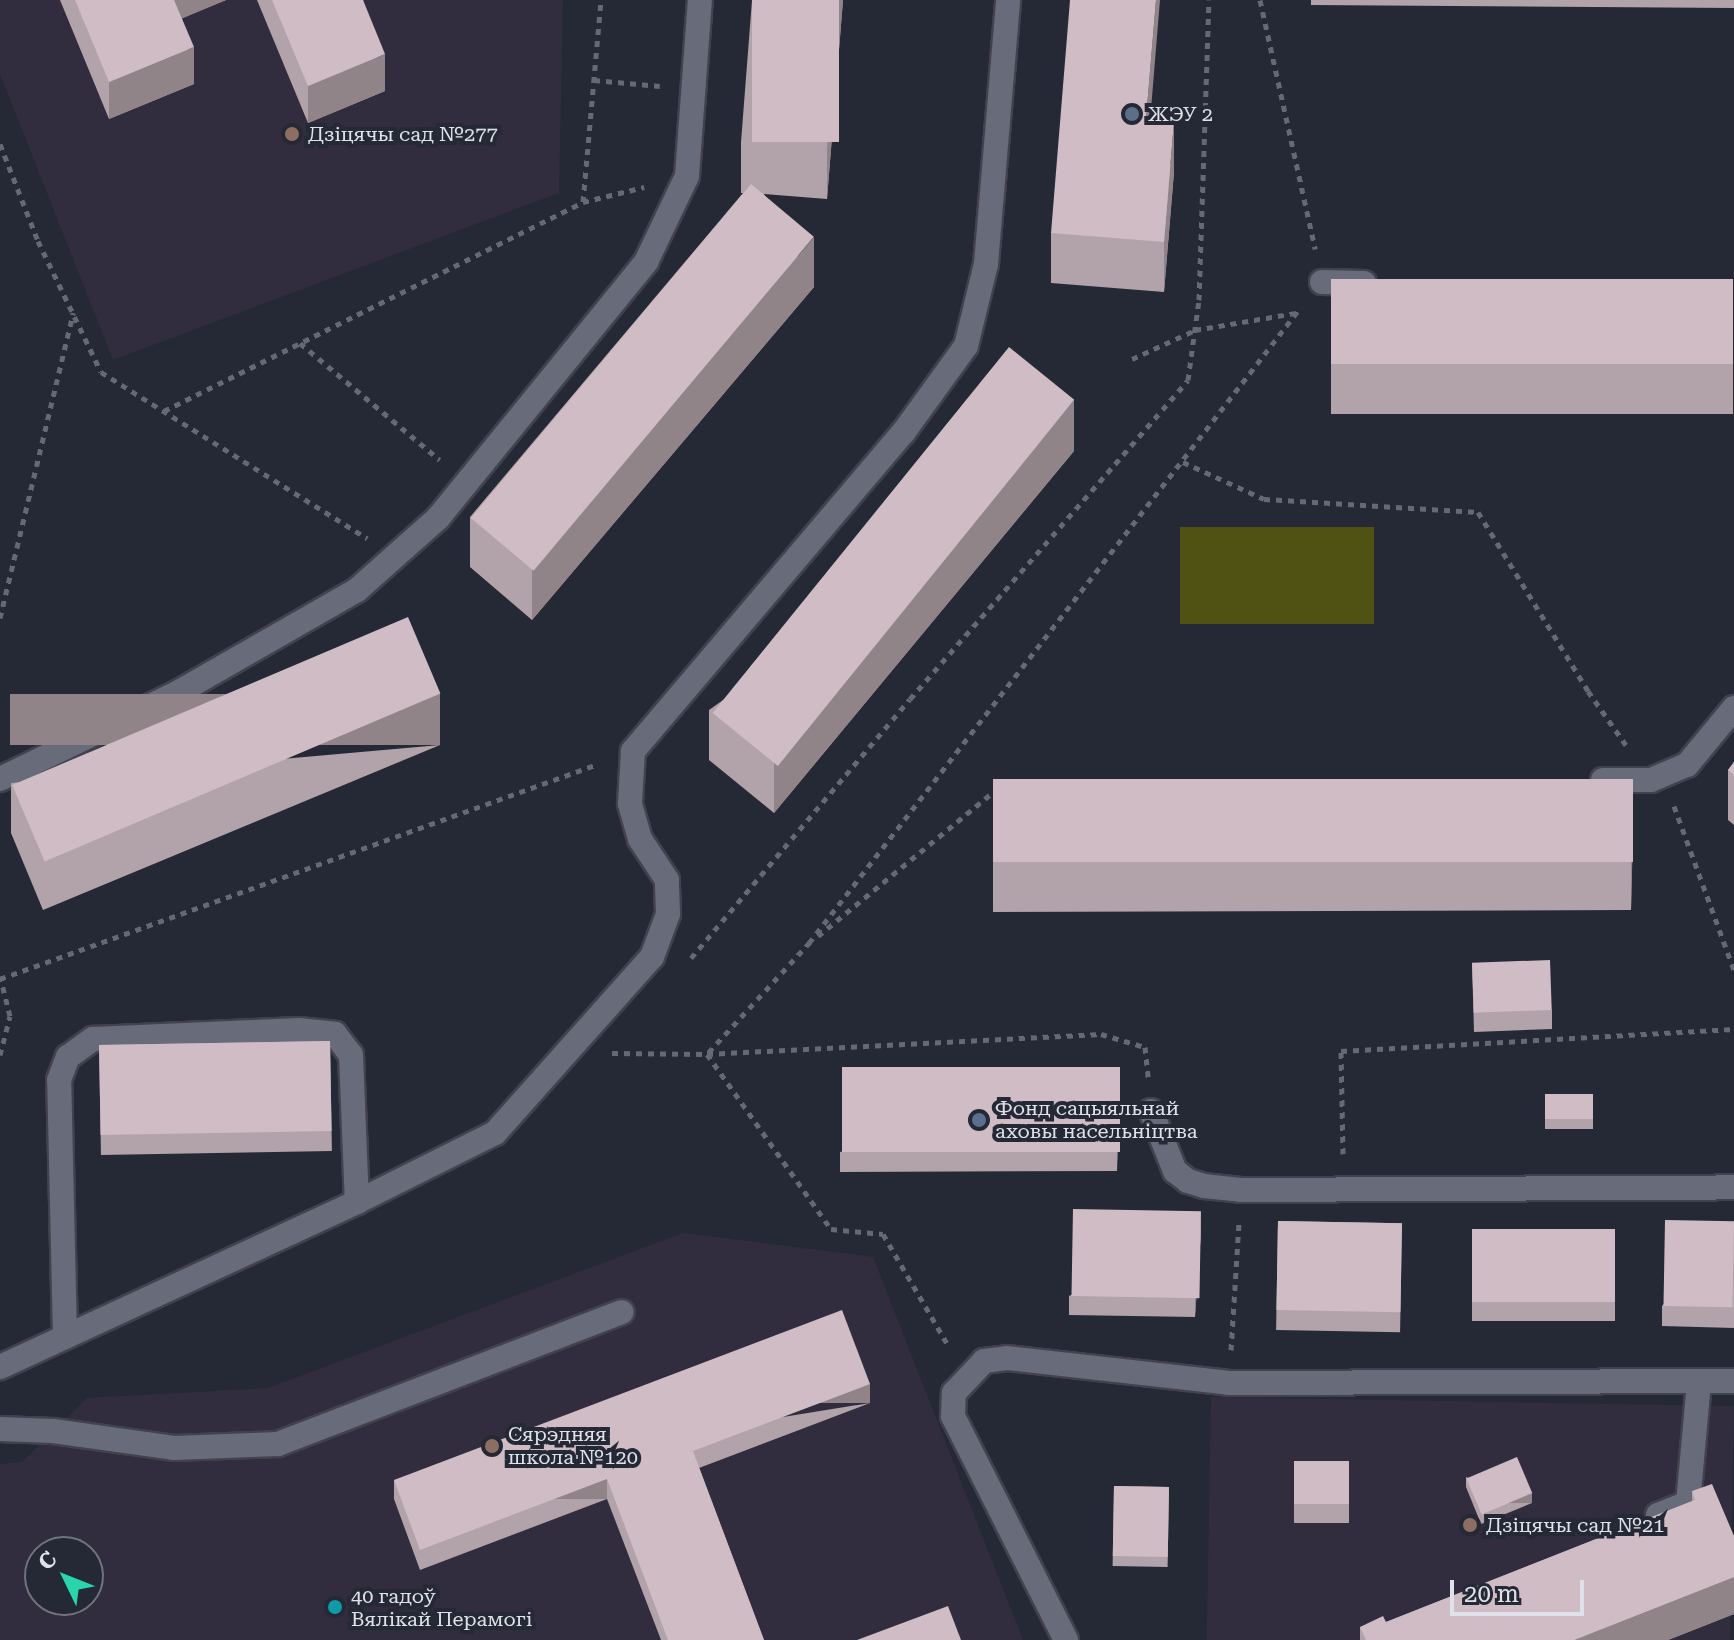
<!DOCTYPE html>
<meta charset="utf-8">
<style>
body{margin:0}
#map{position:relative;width:1734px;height:1640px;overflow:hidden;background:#252835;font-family:"Roboto Serif",serif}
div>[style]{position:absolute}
.education>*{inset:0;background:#322d3e;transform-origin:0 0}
.green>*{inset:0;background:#4f5213;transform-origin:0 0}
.path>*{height:5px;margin-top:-2.5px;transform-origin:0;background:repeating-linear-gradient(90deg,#666874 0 6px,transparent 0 12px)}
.roads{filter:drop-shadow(2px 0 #41424e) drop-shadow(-2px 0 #41424e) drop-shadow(0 2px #41424e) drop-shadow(0 -2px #41424e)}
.lane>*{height:24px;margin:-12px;padding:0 12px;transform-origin:12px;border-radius:12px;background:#686b7a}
.wall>*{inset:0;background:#b2a2a9;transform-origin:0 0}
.shaded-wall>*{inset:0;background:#918489;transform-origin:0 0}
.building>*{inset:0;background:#cfbcc4;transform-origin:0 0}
.dots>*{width:22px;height:22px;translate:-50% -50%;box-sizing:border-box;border:4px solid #252835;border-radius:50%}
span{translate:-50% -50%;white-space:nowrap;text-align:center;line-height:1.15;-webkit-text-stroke:8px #252835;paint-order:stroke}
.poi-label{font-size:20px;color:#e0e2eb}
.left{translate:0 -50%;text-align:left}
.north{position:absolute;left:24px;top:1536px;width:80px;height:80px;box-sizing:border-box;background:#252835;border:2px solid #70727e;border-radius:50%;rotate:313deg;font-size:22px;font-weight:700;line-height:32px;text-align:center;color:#e0e2eb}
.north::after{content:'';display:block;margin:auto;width:28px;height:36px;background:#28d5ad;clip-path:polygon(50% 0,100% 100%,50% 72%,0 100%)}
.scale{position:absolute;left:1450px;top:1580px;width:134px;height:36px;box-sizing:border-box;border:4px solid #e0e2eb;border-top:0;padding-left:10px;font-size:24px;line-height:28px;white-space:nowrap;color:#e0e2eb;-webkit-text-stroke:6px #252835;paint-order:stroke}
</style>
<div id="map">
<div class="education">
<i style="clip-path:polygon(0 0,563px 0,559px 193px,113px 360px,0 74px)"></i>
<i style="clip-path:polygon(evenodd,683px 1233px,873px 1257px,1023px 1640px,0 1640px,0 1464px,22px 1462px,87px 1398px,268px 1388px,683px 1233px,40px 1552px,88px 1552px,88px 1600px,40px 1600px,40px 1552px)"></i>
<i style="left:1211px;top:1397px;width:523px;height:243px;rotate:1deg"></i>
</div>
<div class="green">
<i style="left:1180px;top:527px;width:194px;height:97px"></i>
</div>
<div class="path">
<i style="left:1260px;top:0;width:255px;rotate:77.5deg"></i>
<i style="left:594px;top:80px;width:66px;rotate:5.2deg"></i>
<i style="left:0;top:144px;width:104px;rotate:68.6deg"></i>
<i style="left:38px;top:241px;width:145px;rotate:64.3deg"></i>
<i style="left:101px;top:372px;width:314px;rotate:32deg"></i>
<i style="left:583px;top:202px;width:63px;rotate:-13.8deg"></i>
<i style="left:300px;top:343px;width:182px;rotate:39.9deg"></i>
<i style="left:1132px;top:359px;width:69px;rotate:-24.7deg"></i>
<i style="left:1195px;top:330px;width:101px;rotate:-9.6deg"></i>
<i style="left:164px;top:411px;width:468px;rotate:-26.5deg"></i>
<i style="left:583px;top:202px;width:203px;rotate:-84.9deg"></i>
<i style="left:1183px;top:462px;width:89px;rotate:24.6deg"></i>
<i style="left:1264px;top:499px;width:214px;rotate:3.5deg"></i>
<i style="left:1478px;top:512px;width:210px;rotate:58.4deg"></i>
<i style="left:1588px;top:691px;width:66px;rotate:54.9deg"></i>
<i style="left:0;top:618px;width:314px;rotate:-76.5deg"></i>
<i style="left:1674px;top:806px;width:175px;rotate:69.9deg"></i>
<i style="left:818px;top:936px;width:230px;rotate:-39.4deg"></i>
<i style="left:810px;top:942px;width:152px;rotate:132.6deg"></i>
<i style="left:707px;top:1054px;width:214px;rotate:54.7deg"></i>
<i style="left:831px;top:1229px;width:52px;rotate:5.5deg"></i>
<i style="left:883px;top:1234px;width:131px;rotate:59.7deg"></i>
<i style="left:809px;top:943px;width:804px;rotate:-52.28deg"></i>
<i style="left:691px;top:958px;width:339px;rotate:-49.8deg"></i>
<i style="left:910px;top:699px;width:423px;rotate:-48.9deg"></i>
<i style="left:1188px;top:380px;width:81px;rotate:-82.2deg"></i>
<i style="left:1199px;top:300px;width:300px;rotate:-88.1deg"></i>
<i style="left:0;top:979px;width:635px;rotate:-19.78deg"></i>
<i style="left:612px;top:1053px;width:95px;rotate:0.6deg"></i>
<i style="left:707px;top:1054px;width:395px;rotate:-2.9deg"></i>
<i style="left:1101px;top:1034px;width:46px;rotate:16.5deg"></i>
<i style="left:1145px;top:1047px;width:31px;rotate:84deg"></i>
<i style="left:0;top:1055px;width:40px;rotate:-75.6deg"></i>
<i style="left:10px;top:1016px;width:41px;rotate:-104deg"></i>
<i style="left:1343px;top:1154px;width:103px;rotate:-91.1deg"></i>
<i style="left:1341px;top:1051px;width:394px;rotate:-3.2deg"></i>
<i style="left:1231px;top:1350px;width:126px;rotate:-86.4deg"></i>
</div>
<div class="roads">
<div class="lane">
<i style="left:1322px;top:282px;width:42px;rotate:1.4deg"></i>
<i style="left:0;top:779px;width:199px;rotate:-25.9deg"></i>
<i style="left:179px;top:692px;width:205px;rotate:-29.8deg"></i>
<i style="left:357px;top:590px;width:108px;rotate:-41.6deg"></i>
<i style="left:438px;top:518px;width:330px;rotate:-50.9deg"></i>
<i style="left:646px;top:262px;width:95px;rotate:-64.5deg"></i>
<i style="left:687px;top:176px;width:176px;rotate:-85.8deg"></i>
<i style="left:1603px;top:780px;width:48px"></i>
<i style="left:1651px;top:780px;width:39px;rotate:-23deg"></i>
<i style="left:1687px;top:765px;width:74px;rotate:-50.5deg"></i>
<i style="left:1151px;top:1111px;width:65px;rotate:68.2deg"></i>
<i style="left:1175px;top:1171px;width:16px;rotate:38deg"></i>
<i style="left:1188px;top:1181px;width:17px;rotate:17deg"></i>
<i style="left:1204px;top:1186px;width:37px;rotate:6deg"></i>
<i style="left:1241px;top:1190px;width:493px;rotate:-0.3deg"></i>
<i style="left:65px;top:1337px;width:257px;rotate:-91.3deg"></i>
<i style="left:59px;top:1080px;width:25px;rotate:-69deg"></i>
<i style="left:68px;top:1057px;width:31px;rotate:-36deg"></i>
<i style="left:93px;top:1039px;width:206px;rotate:-2.5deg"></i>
<i style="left:299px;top:1030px;width:36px;rotate:6deg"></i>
<i style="left:335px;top:1034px;width:26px;rotate:53deg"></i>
<i style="left:351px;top:1055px;width:147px;rotate:87.7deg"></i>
<i style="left:0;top:1367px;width:393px;rotate:-24.8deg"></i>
<i style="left:357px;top:1202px;width:154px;rotate:-26.6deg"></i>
<i style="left:495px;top:1133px;width:236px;rotate:-48.3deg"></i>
<i style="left:652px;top:957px;width:46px;rotate:-69.6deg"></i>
<i style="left:668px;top:914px;width:34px;rotate:-92deg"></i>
<i style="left:667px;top:880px;width:49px;rotate:-123.4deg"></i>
<i style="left:640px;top:839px;width:37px;rotate:-106deg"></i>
<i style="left:630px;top:803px;width:52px;rotate:-86.7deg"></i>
<i style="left:633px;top:751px;width:417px;rotate:-49.7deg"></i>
<i style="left:903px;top:433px;width:107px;rotate:-54.1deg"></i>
<i style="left:966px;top:346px;width:84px;rotate:-76.3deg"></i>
<i style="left:986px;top:264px;width:265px;rotate:-85.2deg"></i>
<i style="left:0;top:1429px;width:53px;rotate:2.2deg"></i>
<i style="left:53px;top:1431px;width:122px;rotate:8deg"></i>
<i style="left:174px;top:1448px;width:104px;rotate:-2.2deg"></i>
<i style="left:278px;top:1444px;width:368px;rotate:-21deg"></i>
<i style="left:1658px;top:1515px;width:32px;rotate:-22deg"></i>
<i style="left:1688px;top:1503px;width:121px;rotate:-84.8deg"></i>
<i style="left:1066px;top:1640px;width:251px;rotate:-116.8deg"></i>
<i style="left:953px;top:1416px;width:23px;rotate:-88deg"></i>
<i style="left:954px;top:1393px;width:44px;rotate:-46.8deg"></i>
<i style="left:984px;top:1361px;width:23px;rotate:-7deg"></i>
<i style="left:1007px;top:1358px;width:223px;rotate:6.4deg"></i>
<i style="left:1229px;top:1383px;width:505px;rotate:-0.23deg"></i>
</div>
</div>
<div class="wall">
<i style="clip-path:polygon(60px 0,226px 0,182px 18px,194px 84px,109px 119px)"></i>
<i style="clip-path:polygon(257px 0,363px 0,385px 91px,308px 123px)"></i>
<i style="clip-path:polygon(752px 0,843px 0,827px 199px,764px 194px,814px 287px,532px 620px,470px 567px,470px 517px,743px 193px,741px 193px,741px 142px)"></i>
<i style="clip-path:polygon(1311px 0,1734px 0,1734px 8px,1311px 5px)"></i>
<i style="clip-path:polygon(1150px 120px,1174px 172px,1164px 292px,1051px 283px,1051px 233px)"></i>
<i style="left:1733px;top:279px;width:135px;height:402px;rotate:90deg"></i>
<i style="clip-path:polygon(1074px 451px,774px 813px,709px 760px,709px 710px)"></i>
<i style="clip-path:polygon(440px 745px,43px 910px,11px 833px,11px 783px)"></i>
<i style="clip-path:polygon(1734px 762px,1734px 825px,1728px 820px,1728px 770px)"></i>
<i style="clip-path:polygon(993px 779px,1633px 829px,1631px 910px,993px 912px)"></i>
<i style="clip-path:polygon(1472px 963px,1552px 1010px,1552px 1029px,1474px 1032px)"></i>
<i style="left:330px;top:1041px;width:110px;height:231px;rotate:89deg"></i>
<i style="clip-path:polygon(1120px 1088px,1117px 1171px,840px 1172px,840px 1152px)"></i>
<i style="left:1545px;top:1094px;width:48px;height:35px"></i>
<i style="left:1278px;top:1221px;width:124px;height:109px;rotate:1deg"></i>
<i style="clip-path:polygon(1734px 1221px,1734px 1328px,1662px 1326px,1662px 1306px)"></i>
<i style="left:1472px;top:1229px;width:143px;height:92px"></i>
<i style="clip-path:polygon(1201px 1232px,1195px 1317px,1069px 1315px,1069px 1296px)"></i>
<i style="clip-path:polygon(870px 1403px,699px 1468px,764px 1640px,661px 1640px,607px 1499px,420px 1570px,394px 1499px,394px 1480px)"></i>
<i style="left:1349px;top:1461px;width:62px;height:55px;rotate:90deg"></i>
<i style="clip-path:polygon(1466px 1477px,1532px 1503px,1481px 1524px,1466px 1487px)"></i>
<i style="left:1114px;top:1486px;width:55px;height:80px;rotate:1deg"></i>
<i style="clip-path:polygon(1692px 1491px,1734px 1536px,1734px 1614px,1668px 1640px,1360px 1640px,1360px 1627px,1386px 1622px,1692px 1501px)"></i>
</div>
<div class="shaded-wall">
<i style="clip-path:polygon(169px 0,226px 0,169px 24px)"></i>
<i style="clip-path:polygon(839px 0,843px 0,827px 199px,827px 149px)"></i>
<i style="clip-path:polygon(1156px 0,1160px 0,1146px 170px,1146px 119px)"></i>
<i style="clip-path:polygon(194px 47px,194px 84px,109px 119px,109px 82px)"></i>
<i style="clip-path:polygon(385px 54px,385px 91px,308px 123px,308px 86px)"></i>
<i style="clip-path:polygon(1174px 121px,1174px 172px,1164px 292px,1164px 242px)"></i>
<i style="clip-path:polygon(814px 237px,814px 287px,532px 620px,532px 569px)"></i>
<i style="clip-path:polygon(1074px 400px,1074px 451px,774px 813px,774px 763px)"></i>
<i style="left:440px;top:694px;width:51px;height:430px;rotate:90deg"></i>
<i style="clip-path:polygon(1633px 779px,1633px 829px,1631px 910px,1631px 860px)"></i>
<i style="clip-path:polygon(1201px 1212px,1201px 1232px,1195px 1317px,1195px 1298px)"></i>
<i style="left:870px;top:1384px;width:19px;height:189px;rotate:90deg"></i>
<i style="left:607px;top:1479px;width:20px;height:200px;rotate:90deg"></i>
<i style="left:1532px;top:1493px;width:10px;height:55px;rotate:90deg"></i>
<i style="clip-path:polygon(1734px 1577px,1734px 1614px,1668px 1640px,1574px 1640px)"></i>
</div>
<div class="building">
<i style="clip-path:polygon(75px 0,174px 0,194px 47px,109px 82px)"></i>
<i style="clip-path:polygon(272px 0,363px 0,385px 54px,308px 86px)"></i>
<i style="left:752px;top:0;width:87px;height:142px"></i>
<i style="clip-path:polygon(1070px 0,1156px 0,1146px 119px,1174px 121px,1164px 242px,1051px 233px)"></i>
<i style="left:751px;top:184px;width:82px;height:436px;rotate:40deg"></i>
<i style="left:1733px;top:279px;width:85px;height:402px;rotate:90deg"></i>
<i style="left:1009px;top:347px;width:84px;height:471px;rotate:39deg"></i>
<i style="left:408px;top:617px;width:83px;height:430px;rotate:67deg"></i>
<i style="clip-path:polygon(1734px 762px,1734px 775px,1728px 770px)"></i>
<i style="left:993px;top:779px;width:640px;height:83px"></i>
<i style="left:1550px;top:960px;width:50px;height:78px;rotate:88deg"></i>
<i style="left:330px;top:1041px;width:90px;height:231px;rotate:89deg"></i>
<i style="left:842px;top:1067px;width:278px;height:85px"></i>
<i style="left:1545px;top:1094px;width:48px;height:25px"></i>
<i style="left:1073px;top:1209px;width:128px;height:87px;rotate:1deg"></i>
<i style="left:1665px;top:1220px;width:69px;height:86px;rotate:1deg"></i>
<i style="left:1278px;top:1221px;width:124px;height:89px;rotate:1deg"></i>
<i style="left:1472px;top:1229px;width:143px;height:73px"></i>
<i style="clip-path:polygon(842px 1310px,870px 1384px,693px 1451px,764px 1640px,668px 1640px,607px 1479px,420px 1550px,394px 1480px)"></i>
<i style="left:1517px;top:1457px;width:39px;height:55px;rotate:67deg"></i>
<i style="left:1349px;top:1461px;width:43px;height:55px;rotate:90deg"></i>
<i style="clip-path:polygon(1712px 1484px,1734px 1536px,1734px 1577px,1574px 1640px,1366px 1640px,1360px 1627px,1383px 1616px,1386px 1622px,1695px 1500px,1692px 1491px)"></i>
<i style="left:1114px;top:1486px;width:55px;height:70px;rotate:1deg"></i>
<i style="clip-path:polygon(948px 1606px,961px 1640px,857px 1640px)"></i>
</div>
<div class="dots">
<i style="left:1132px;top:114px;background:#5c6f8a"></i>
<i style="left:292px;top:134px;background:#8d6e63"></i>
<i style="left:979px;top:1120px;background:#5c6f8a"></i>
<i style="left:492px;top:1446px;background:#8d6e63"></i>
<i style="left:1470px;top:1525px;background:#8d6e63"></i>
<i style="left:335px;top:1607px;background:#0f9aa8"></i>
</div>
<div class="poi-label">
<span class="left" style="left:1148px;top:114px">ЖЭУ 2</span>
<span class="left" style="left:308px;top:134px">Дзіцячы сад №277</span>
<span class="left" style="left:995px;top:1120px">Фонд сацыяльнай<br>аховы насельніцтва</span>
<span class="left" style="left:508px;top:1446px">Сярэдняя<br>школа №120</span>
<span class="left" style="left:1486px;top:1525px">Дзіцячы сад №21</span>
<span class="left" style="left:351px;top:1608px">40 гадоў<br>Вялікай Перамогі</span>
</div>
<div class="north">С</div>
<div class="scale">20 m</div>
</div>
